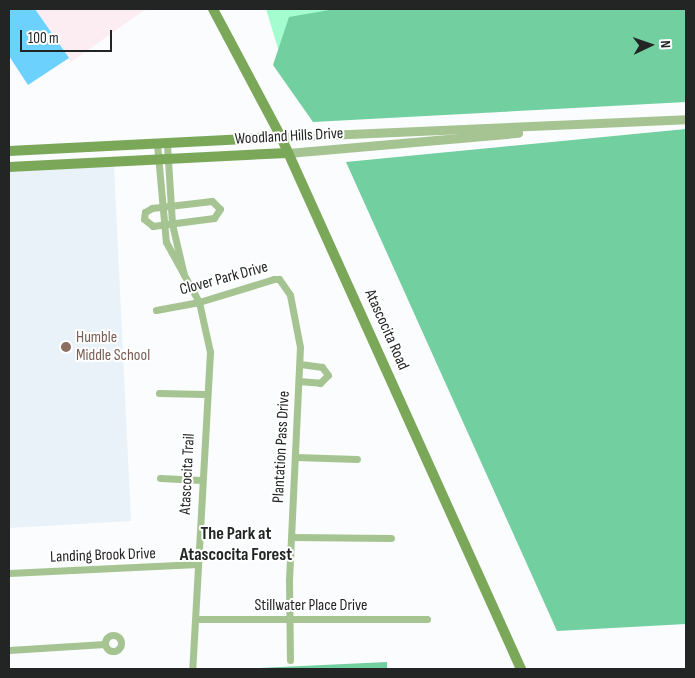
<!DOCTYPE html>
<style>
body{margin:0}
#map{position:relative;width:695px;height:678px;overflow:hidden;background:#fafcfe;font-family:"Sofia Sans Condensed",sans-serif}
div>[style]{position:absolute}
.commercial>*{inset:0;background:#fcedf3}
.built>*{inset:0;background:#e9f2f9}
.green>*{inset:0;background:#a3fdce}
.forest>*{inset:0;background:#71cfa0}
.water>*{inset:0;background:#6cd1fd}
.minor>*{height:7px;margin:-3.5px;padding:0 3.5px;transform-origin:3.5px;border-radius:3.5px;background:#a5c491}
.minor>.ring{margin:-3.5px;padding:0;box-sizing:content-box;background:none;border:7px solid #a5c491;border-radius:50%}
.tertiary>*{height:9px;margin:-4.5px;padding:0 4.5px;transform-origin:4.5px;border-radius:4.5px;background:#a5c491}
.secondary>*{height:10px;margin:-5px;padding:0 5px;transform-origin:5px;border-radius:5px;background:#7ba759}
.dots>*{width:14px;height:14px;translate:-50% -50%;box-sizing:border-box;border:2px solid #fff;border-radius:50%}
span{translate:-50% -50%;white-space:nowrap;text-align:center;line-height:1.15;-webkit-text-stroke:4px #fff;paint-order:stroke}
.street-label{font-size:16px;color:#232424}
.education-label{font-size:16px;color:#785e54}
.left{translate:0 -50%;text-align:left}
.neighbourhood-label{font-size:18px;color:#232424;font-weight:700}
.frame{position:absolute;inset:0;border:10px solid #232424;pointer-events:none}
.north{position:absolute;left:625px;top:20px;width:50px;height:50px;-webkit-text-stroke:4px #fff;paint-order:stroke;rotate:87deg;font-size:14px;font-weight:700;line-height:20px;text-align:center;color:#232424}
.north::after{content:'';display:block;margin:auto;width:18px;height:22px;background:#232424;clip-path:polygon(50% 0,100% 100%,50% 72%,0 100%)}
.scale{position:absolute;left:20px;top:30px;width:92px;height:22px;box-sizing:border-box;border:2px solid #232424;border-top:0;padding-left:6px;font-size:15px;line-height:18px;white-space:nowrap;color:#232424;-webkit-text-stroke:4px #fff;paint-order:stroke}
</style>
<div id="map">
<div class="commercial">
<i style="clip-path:polygon(35px 9px,146px 9px,71px 62px)"></i>
</div>
<div class="built">
<i style="clip-path:polygon(114px 166px,131px 521px,9px 528px,9px 172px)"></i>
</div>
<div class="green">
<i style="clip-path:polygon(266px 9px,338px 9px,283px 65px)"></i>
</div>
<div class="forest">
<i style="clip-path:polygon(335px 9px,686px 9px,686px 102px,313px 122px,273px 65px,289px 17px)"></i>
<i style="clip-path:polygon(686px 129px,686px 624px,557px 631px,346px 162px)"></i>
<i style="clip-path:polygon(387px 662px,387px 669px,237px 669px)"></i>
</div>
<div class="water">
<i style="clip-path:polygon(9px 9px,35px 9px,69px 58px,28px 85px,9px 56px)"></i>
</div>
<div class="minor">
<i style="left:157px;top:144px;width:98px;rotate:84.8deg"></i>
<i style="left:166px;top:242px;width:68px;rotate:61.2deg"></i>
<i style="left:199px;top:302px;width:51px;rotate:77.6deg"></i>
<i style="left:210px;top:352px;width:318px;rotate:93.2deg"></i>
<i style="left:167px;top:144px;width:80px;rotate:86.4deg"></i>
<i style="left:172px;top:224px;width:52px;rotate:76.8deg"></i>
<i style="left:212px;top:201px;width:11px;rotate:45deg"></i>
<i style="left:220px;top:209px;width:11px;rotate:124deg"></i>
<i style="left:214px;top:218px;width:62px;rotate:172.5deg"></i>
<i style="left:153px;top:226px;width:11px;rotate:-142deg"></i>
<i style="left:144px;top:219px;width:7px;rotate:-82deg"></i>
<i style="left:145px;top:212px;width:8px;rotate:-30deg"></i>
<i style="left:152px;top:208px;width:60px;rotate:-6.7deg"></i>
<i style="left:156px;top:310px;width:44px;rotate:-10.5deg"></i>
<i style="left:199px;top:302px;width:78px;rotate:-17deg"></i>
<i style="left:274px;top:279px;width:5px"></i>
<i style="left:279px;top:279px;width:19px;rotate:55deg"></i>
<i style="left:290px;top:295px;width:53px;rotate:79.1deg"></i>
<i style="left:300px;top:347px;width:233px;rotate:92.7deg"></i>
<i style="left:289px;top:580px;width:80px;rotate:89.3deg"></i>
<i style="left:299px;top:381px;width:21px;rotate:5deg"></i>
<i style="left:320px;top:383px;width:11px;rotate:-45deg"></i>
<i style="left:328px;top:375px;width:10px;rotate:-127deg"></i>
<i style="left:322px;top:367px;width:22px;rotate:-172deg"></i>
<i style="left:159px;top:393px;width:46px;rotate:1.2deg"></i>
<i style="left:295px;top:457px;width:62px;rotate:1.8deg"></i>
<i style="left:160px;top:478px;width:42px;rotate:2.7deg"></i>
<i style="left:292px;top:537px;width:99px;rotate:0.6deg"></i>
<i style="left:9px;top:573px;width:189px;rotate:-2.7deg"></i>
<i style="left:196px;top:619px;width:231px"></i>
<i class="ring" style="left:105px;top:635px;width:9px;height:9px"></i>
<i style="left:9px;top:650px;width:96px;rotate:-3.6deg"></i>
</div>
<div class="tertiary">
<i style="left:281px;top:137px;width:405px;rotate:-2.5deg"></i>
<i style="left:288px;top:153px;width:231px;rotate:-5deg"></i>
</div>
<div class="secondary">
<i style="left:213px;top:9px;width:145px;rotate:62deg"></i>
<i style="left:281px;top:137px;width:584px;rotate:65.72deg"></i>
<i style="left:9px;top:151px;width:272px;rotate:-2.9deg"></i>
<i style="left:9px;top:167px;width:279px;rotate:-2.9deg"></i>
</div>
<div class="dots">
<i style="left:66px;top:347px;background:#8d6e63"></i>
</div>
<div class="street-label">
<span style="left:289px;top:137px;rotate:-3deg">Woodland Hills Drive</span>
<span style="left:224px;top:279px;rotate:-15deg">Clover Park Drive</span>
<span style="left:386px;top:330px;rotate:66deg">Atascocita Road</span>
<span style="left:282px;top:447px;rotate:-87deg">Plantation Pass Drive</span>
<span style="left:188px;top:474px;rotate:-87deg">Atascocita Trail</span>
<span style="left:103px;top:556px;rotate:-2deg">Landing Brook Drive</span>
<span style="left:311px;top:606px">Stillwater Place Drive</span>
</div>
<div class="education-label">
<span class="left" style="left:76px;top:347px">Humble<br>Middle School</span>
</div>
<div class="neighbourhood-label">
<span style="left:236px;top:545px">The Park at<br>Atascocita Forest</span>
</div>
<div class="frame"></div>
<div class="north">N</div>
<div class="scale">100 m</div>
</div>
